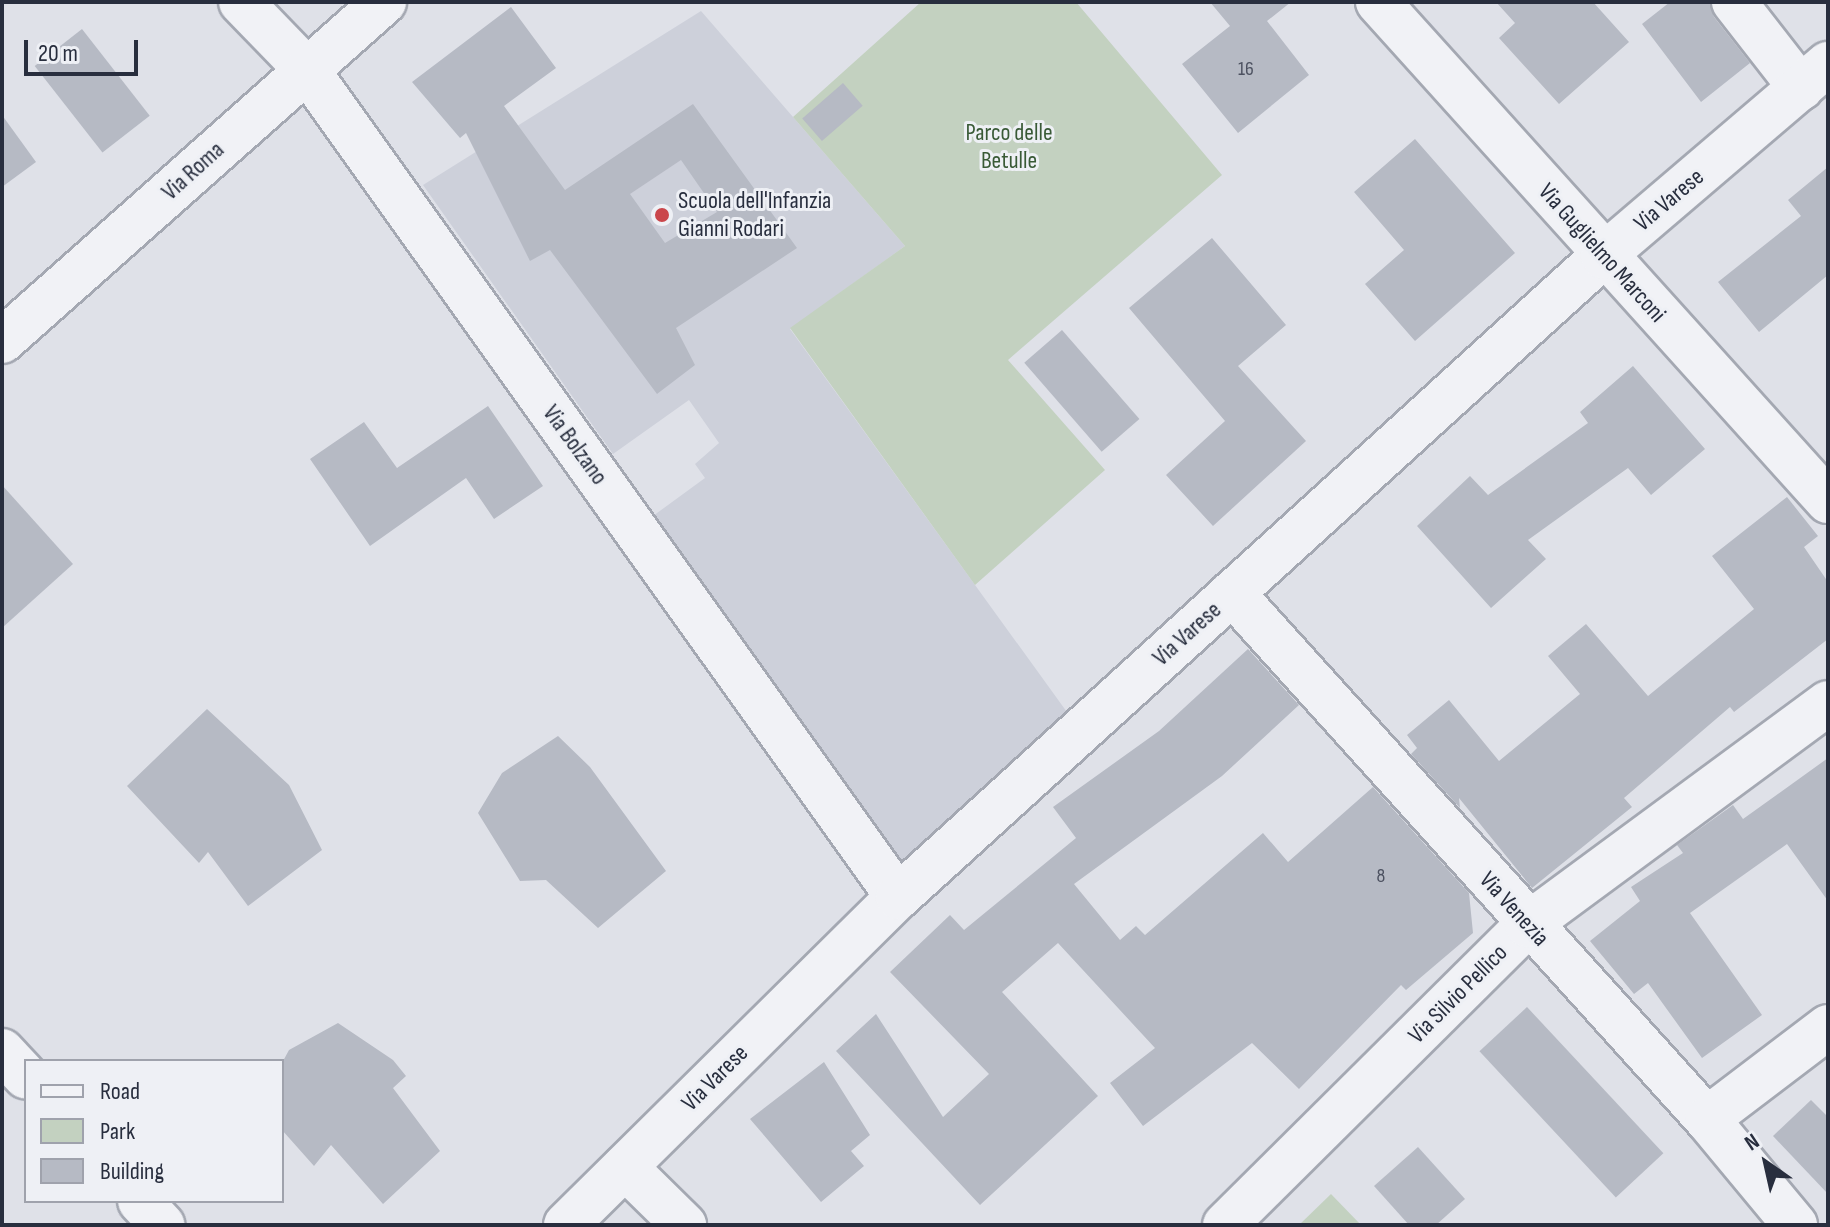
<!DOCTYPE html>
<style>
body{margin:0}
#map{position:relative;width:1830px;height:1227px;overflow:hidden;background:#dfe1e8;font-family:"Sofia Sans Condensed",sans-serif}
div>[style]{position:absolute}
.built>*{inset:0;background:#cdd0da}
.green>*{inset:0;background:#c3d1c0}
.building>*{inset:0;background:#b6bac4;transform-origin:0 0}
.roads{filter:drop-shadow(2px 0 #a4a8b2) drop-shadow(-2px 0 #a4a8b2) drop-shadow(0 2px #a4a8b2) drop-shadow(0 -2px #a4a8b2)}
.minor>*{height:44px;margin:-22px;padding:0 22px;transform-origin:22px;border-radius:22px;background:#f1f2f6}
.dots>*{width:22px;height:22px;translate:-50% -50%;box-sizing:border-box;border:4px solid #eef0f5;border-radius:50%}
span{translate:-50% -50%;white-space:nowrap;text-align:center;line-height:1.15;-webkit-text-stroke:6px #eef0f5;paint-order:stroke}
.number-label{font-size:20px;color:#4c5160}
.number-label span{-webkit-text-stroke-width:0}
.park-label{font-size:24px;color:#395a36}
.street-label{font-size:24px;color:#282e3e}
.poi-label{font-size:24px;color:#282e3e}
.left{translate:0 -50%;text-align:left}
.frame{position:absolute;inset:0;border:4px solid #282e3e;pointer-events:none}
.legend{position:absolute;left:24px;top:1059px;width:260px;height:144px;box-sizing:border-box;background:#eef0f5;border:2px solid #9fa2ac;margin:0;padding:10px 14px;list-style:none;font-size:24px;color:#282e3e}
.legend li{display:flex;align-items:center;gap:16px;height:40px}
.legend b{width:40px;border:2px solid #9fa2ac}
.north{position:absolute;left:1726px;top:1123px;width:80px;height:80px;-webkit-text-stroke:6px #eef0f5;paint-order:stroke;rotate:326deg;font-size:22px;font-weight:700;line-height:32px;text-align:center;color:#282e3e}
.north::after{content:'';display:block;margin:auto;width:28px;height:36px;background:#282e3e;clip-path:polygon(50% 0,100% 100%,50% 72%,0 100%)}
.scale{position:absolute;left:24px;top:40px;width:114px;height:36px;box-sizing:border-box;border:4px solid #282e3e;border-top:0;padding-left:10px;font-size:24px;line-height:28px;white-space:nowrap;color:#282e3e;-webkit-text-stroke:6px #eef0f5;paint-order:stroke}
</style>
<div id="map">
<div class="built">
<i style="clip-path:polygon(701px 11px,905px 246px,790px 329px,1077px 726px,898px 888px,642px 524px,705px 478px,695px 464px,719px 443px,689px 400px,613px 454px,423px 185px)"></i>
</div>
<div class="green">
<i style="clip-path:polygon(921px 2px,1076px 2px,1222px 175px,1008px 360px,1105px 470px,975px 585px,790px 328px,905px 246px,793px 117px)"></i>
<i style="clip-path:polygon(1331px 1194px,1361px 1225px,1299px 1225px)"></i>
</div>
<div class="building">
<i style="clip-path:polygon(1210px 2px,1291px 2px,1267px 21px,1309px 75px,1238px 133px,1182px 64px,1230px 26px)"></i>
<i style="clip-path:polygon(1496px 2px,1593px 2px,1629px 42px,1559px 104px,1499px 38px,1515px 23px)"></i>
<i style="clip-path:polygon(1670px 2px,1710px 2px,1714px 17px,1750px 63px,1701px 102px,1642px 24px)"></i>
<i style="clip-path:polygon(evenodd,511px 7px,556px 68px,504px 106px,565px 190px,693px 104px,797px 248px,676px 328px,695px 365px,657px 394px,550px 250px,530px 261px,466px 133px,460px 138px,412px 82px,511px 7px,681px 160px,717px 212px,665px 243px,630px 194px,681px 160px)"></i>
<i style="left:82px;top:29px;width:110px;height:60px;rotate:52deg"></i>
<i style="left:843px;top:83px;width:30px;height:54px;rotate:49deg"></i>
<i style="clip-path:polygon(2px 115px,36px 162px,2px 187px)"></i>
<i style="clip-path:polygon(1415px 139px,1515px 253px,1415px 341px,1365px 284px,1404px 250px,1354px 192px)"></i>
<i style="clip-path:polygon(1828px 167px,1828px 275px,1759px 332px,1718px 282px,1801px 216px,1788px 200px)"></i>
<i style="clip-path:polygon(1212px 238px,1286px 325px,1238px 366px,1306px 441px,1213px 526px,1166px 475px,1225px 421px,1129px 308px)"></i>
<i style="left:1062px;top:330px;width:118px;height:50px;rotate:49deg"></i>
<i style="clip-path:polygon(1633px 366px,1705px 449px,1651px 495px,1628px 468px,1528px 540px,1546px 559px,1491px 608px,1417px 526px,1470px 476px,1488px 495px,1588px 423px,1580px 412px)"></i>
<i style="clip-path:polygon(488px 406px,543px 486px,494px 519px,466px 478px,370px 546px,310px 459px,364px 422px,397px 468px)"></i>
<i style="clip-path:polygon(2px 485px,73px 564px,2px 628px)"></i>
<i style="clip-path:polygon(1787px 497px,1818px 536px,1804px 547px,1828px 582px,1828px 639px,1734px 712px,1730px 707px,1624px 798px,1632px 807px,1532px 888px,1459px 798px,1460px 808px,1411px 754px,1417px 748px,1407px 735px,1449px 700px,1499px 761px,1580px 694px,1548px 656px,1586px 624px,1648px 696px,1754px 609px,1712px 556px)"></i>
<i style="clip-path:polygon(1248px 649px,1299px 705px,1222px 776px,1074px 884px,1120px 940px,1136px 926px,1145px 935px,1263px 833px,1288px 862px,1373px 787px,1469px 893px,1473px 933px,1406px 990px,1401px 985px,1299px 1089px,1252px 1043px,1143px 1126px,1110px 1083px,1155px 1048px,1058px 943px,1002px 992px,1098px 1096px,980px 1205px,836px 1051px,876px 1014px,943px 1117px,989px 1074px,890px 972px,950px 915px,964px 930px,1076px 838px,1053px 807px,1159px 731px)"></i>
<i style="clip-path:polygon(207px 709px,289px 785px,322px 850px,248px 906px,208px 852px,199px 863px,127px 786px)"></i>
<i style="clip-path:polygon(558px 736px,590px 767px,666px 871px,598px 928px,546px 880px,520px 881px,478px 813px,502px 773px)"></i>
<i style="clip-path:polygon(1828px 758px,1828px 901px,1787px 844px,1690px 913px,1762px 1015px,1702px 1058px,1648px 983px,1634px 994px,1590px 941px,1640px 901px,1631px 887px,1683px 853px,1677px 845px,1733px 805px,1743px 819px)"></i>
<i style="left:1527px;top:1007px;width:200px;height:65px;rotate:47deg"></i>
<i style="clip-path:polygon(338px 1023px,393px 1060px,406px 1076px,393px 1088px,440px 1151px,383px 1204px,331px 1145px,314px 1166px,282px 1130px,282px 1063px,289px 1050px)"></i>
<i style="clip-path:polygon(824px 1062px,870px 1135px,851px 1151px,864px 1166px,821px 1202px,750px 1119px)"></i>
<i style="clip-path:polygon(1811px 1100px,1828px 1117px,1828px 1194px,1773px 1136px)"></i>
<i style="clip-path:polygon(1418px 1147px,1465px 1199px,1436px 1225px,1409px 1225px,1374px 1186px)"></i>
</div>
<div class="roads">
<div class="minor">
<i style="left:241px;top:2px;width:95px;rotate:45.9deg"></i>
<i style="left:307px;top:70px;width:1016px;rotate:54.45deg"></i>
<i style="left:1378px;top:2px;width:672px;rotate:47.96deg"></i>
<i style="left:1734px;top:2px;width:109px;rotate:52.1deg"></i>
<i style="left:2px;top:341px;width:511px;rotate:-41.59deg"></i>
<i style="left:1232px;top:593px;width:709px;rotate:47.92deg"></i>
<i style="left:1707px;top:1119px;width:138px;rotate:50.3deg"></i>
<i style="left:2px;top:1051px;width:35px;rotate:47deg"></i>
<i style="left:1707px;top:1119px;width:152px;rotate:-37.2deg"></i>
<i style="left:625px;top:1167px;width:83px;rotate:44.5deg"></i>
<i style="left:140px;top:1201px;width:33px;rotate:47deg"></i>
<i style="left:566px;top:1225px;width:467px;rotate:-44.7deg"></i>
<i style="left:898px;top:897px;width:953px;rotate:-42.28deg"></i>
<i style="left:1603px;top:256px;width:296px;rotate:-40.5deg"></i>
<i style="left:1225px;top:1225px;width:426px;rotate:-44.8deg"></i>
<i style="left:1527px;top:925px;width:374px;rotate:-36.4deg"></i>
</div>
</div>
<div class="dots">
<i style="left:662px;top:215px;background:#ca464b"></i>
</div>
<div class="number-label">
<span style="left:1246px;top:69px">16</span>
<span style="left:1381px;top:876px">8</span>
</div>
<div class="park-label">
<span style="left:1009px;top:147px">Parco delle<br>Betulle</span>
</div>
<div class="street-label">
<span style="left:193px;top:171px;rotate:-42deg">Via Roma</span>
<span style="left:1669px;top:200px;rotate:-40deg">Via Varese</span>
<span style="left:1602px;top:253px;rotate:48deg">Via Guglielmo Marconi</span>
<span style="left:575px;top:445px;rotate:54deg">Via Bolzano</span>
<span style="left:1187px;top:634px;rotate:-42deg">Via Varese</span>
<span style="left:1514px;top:909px;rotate:48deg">Via Venezia</span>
<span style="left:1458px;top:994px;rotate:-45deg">Via Silvio Pellico</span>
<span style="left:715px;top:1078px;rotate:-45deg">Via Varese</span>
</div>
<div class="poi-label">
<span class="left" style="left:678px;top:215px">Scuola dell'Infanzia<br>Gianni Rodari</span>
</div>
<div class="frame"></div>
<ul class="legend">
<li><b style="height:10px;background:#f1f2f6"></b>Road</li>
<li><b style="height:22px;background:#c3d1c0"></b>Park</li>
<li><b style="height:22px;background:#b6bac4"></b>Building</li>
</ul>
<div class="north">N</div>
<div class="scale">20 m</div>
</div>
